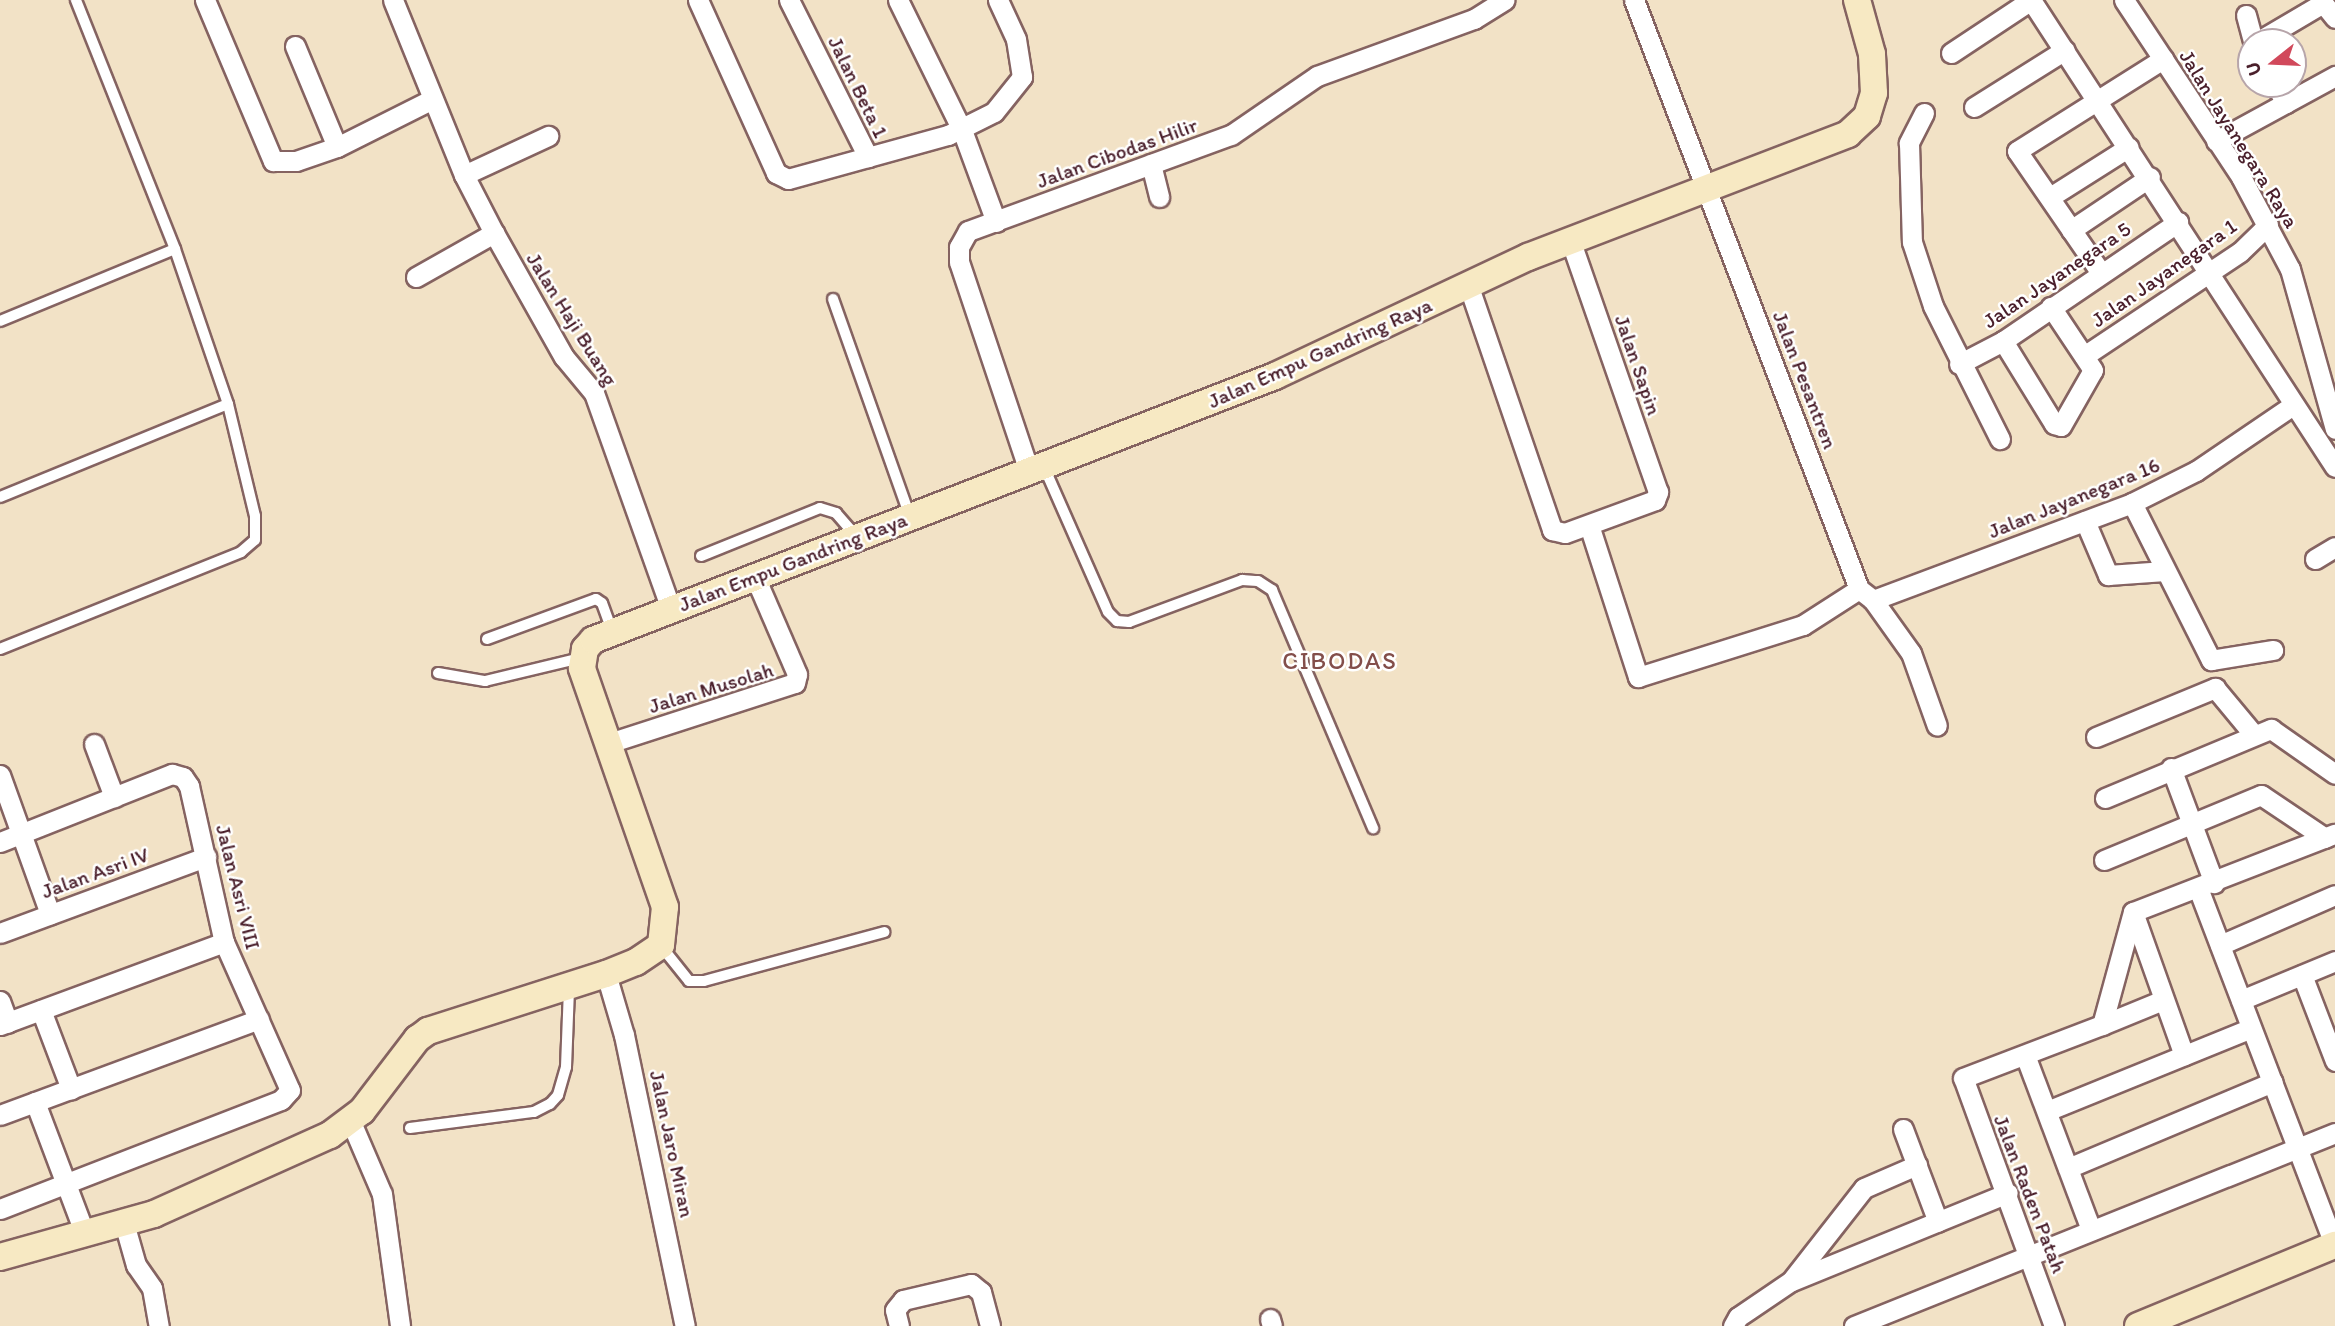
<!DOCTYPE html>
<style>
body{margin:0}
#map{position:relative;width:2335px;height:1326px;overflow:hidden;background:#f2e2c6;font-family:Itim,sans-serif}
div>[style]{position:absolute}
.roads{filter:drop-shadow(2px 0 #856361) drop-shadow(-2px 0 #856361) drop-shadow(0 2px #856361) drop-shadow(0 -2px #856361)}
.lane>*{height:10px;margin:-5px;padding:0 5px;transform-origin:5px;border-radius:5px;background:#fff}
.street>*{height:19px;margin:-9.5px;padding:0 9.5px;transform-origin:9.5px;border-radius:9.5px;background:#fff}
.secondary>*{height:26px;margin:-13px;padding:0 13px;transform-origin:13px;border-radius:13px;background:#f7e9c3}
span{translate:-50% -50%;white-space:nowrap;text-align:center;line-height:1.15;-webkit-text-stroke:5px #fff;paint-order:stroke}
.street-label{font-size:21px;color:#4a1f2b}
.quarter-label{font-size:24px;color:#834e4a;letter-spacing:2px}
.north{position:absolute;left:2237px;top:28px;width:70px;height:70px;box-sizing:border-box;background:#fff;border:2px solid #b7a5aa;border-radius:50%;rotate:252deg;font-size:19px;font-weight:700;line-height:28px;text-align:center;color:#4a1f2b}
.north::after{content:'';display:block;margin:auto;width:24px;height:32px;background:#d1495b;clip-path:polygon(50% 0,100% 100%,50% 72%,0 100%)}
</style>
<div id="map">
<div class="roads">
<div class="lane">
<i style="left:833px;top:299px;width:231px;rotate:70.5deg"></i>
<i style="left:0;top:321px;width:189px;rotate:-22.4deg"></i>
<i style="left:1044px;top:467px;width:158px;rotate:66.2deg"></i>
<i style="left:1108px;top:612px;width:13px;rotate:45deg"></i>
<i style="left:1117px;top:621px;width:12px;rotate:5deg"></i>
<i style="left:1129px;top:622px;width:121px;rotate:-20.4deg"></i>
<i style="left:1242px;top:580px;width:16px;rotate:4deg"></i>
<i style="left:1258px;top:581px;width:17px;rotate:33deg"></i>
<i style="left:1272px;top:590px;width:259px;rotate:67deg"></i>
<i style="left:0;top:497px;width:246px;rotate:-22.2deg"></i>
<i style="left:701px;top:556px;width:128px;rotate:-22deg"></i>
<i style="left:820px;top:508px;width:17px;rotate:17deg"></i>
<i style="left:836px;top:513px;width:29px;rotate:49deg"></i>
<i style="left:487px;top:639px;width:116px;rotate:-20.2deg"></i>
<i style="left:596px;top:599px;width:7px;rotate:34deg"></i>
<i style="left:602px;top:603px;width:30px;rotate:70deg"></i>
<i style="left:0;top:649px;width:260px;rotate:-21.9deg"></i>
<i style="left:241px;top:552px;width:18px;rotate:-41deg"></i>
<i style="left:255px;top:540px;width:24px;rotate:-90deg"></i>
<i style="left:255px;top:516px;width:115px;rotate:-103.6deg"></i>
<i style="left:228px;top:404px;width:164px;rotate:-108.9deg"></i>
<i style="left:175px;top:249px;width:268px;rotate:-111.7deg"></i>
<i style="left:438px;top:673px;width:48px;rotate:9.7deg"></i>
<i style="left:485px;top:681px;width:99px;rotate:-13.5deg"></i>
<i style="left:661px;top:946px;width:45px;rotate:51.3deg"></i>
<i style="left:689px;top:981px;width:15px"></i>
<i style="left:704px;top:981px;width:187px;rotate:-15.2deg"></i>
<i style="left:410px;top:1128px;width:125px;rotate:-7.4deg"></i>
<i style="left:534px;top:1112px;width:18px;rotate:-27deg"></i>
<i style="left:550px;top:1104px;width:12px;rotate:-48deg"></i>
<i style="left:558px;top:1095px;width:29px;rotate:-74deg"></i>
<i style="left:566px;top:1067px;width:78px;rotate:-87.8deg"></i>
</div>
<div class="street">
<i style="left:205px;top:0;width:175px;rotate:67.1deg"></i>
<i style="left:273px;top:161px;width:23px"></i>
<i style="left:296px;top:161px;width:43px;rotate:-18.9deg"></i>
<i style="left:337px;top:147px;width:107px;rotate:-26.6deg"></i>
<i style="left:393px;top:0;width:189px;rotate:67.9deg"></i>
<i style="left:464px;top:175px;width:65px;rotate:62.7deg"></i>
<i style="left:494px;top:233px;width:142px;rotate:60.6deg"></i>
<i style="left:564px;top:357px;width:47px;rotate:50.2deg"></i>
<i style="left:594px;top:393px;width:229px;rotate:70.4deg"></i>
<i style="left:698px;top:0;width:190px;rotate:65.7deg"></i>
<i style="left:776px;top:173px;width:13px;rotate:27deg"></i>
<i style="left:788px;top:179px;width:166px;rotate:-15.4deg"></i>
<i style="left:948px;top:135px;width:51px;rotate:-26.6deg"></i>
<i style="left:994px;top:112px;width:45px;rotate:-51.3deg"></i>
<i style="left:1022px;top:77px;width:38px;rotate:-99deg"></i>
<i style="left:1016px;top:39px;width:43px;rotate:-114.8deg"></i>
<i style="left:789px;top:0;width:176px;rotate:63.3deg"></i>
<i style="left:898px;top:0;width:145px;rotate:63.8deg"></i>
<i style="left:962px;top:130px;width:98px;rotate:69.7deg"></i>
<i style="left:1634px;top:0;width:631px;rotate:69.09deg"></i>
<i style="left:2031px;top:0;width:557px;rotate:56.94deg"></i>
<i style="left:2124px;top:0;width:212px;rotate:56.5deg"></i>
<i style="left:2241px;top:177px;width:104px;rotate:62deg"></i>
<i style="left:2290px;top:269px;width:166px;rotate:74.3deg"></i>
<i style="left:2246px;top:15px;width:28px;rotate:75deg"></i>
<i style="left:2257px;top:42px;width:77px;rotate:-30.6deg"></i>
<i style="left:2323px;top:3px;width:19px;rotate:51deg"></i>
<i style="left:295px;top:46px;width:109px;rotate:67.4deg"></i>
<i style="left:1951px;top:53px;width:96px;rotate:-33.5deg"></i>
<i style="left:2275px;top:84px;width:22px;rotate:60deg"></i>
<i style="left:1974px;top:107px;width:107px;rotate:-32.1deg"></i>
<i style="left:1924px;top:113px;width:34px;rotate:117deg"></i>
<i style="left:1909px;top:143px;width:99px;rotate:88.3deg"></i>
<i style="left:1912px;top:242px;width:67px;rotate:71.8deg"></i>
<i style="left:1933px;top:306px;width:149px;rotate:63.3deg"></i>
<i style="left:2216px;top:141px;width:136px;rotate:-28.6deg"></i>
<i style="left:1151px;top:164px;width:34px;rotate:76deg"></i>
<i style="left:464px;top:175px;width:93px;rotate:-24.9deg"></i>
<i style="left:2050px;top:197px;width:93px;rotate:-32.3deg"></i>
<i style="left:2071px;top:230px;width:95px;rotate:-33.9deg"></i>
<i style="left:2101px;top:273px;width:148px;rotate:-124.5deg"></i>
<i style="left:2017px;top:151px;width:173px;rotate:-32.2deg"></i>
<i style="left:416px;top:277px;width:90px;rotate:-29.4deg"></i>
<i style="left:1469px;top:287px;width:257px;rotate:71.1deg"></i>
<i style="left:1552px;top:530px;width:13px;rotate:13deg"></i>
<i style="left:1565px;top:533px;width:96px;rotate:-20.1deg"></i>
<i style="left:1655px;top:500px;width:9px;rotate:-69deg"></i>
<i style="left:1658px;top:492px;width:267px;rotate:-109.2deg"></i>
<i style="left:2003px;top:341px;width:97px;rotate:58.4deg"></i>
<i style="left:2054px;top:424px;width:7px;rotate:16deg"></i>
<i style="left:2061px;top:426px;width:64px;rotate:-60.3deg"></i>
<i style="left:2093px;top:370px;width:76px;rotate:-123.7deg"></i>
<i style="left:2084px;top:356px;width:187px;rotate:-33.7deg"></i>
<i style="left:2240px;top:252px;width:39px;rotate:-44deg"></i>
<i style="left:1959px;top:364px;width:50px;rotate:-27.6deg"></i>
<i style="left:2003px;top:341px;width:212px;rotate:-34.2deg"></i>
<i style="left:1029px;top:471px;width:220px;rotate:-108.5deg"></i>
<i style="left:959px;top:262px;width:15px;rotate:-90deg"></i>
<i style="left:959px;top:247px;width:18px;rotate:-61deg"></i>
<i style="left:968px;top:231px;width:280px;rotate:-20.1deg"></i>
<i style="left:1231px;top:135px;width:104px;rotate:-34.5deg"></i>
<i style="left:1317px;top:76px;width:167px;rotate:-20deg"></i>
<i style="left:1474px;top:19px;width:36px;rotate:-32deg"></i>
<i style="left:2132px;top:503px;width:176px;rotate:63.3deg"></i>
<i style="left:2211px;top:660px;width:63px;rotate:-9.2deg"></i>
<i style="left:2085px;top:521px;width:59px;rotate:66.9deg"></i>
<i style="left:2108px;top:575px;width:57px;rotate:-4deg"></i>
<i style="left:1589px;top:525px;width:160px;rotate:72.1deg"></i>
<i style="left:1638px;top:677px;width:173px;rotate:-17.5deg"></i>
<i style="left:1803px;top:625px;width:67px;rotate:-32.7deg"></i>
<i style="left:2315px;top:559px;width:23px;rotate:-31deg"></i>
<i style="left:1859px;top:589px;width:18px;rotate:38deg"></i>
<i style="left:1873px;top:600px;width:277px;rotate:-20.5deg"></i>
<i style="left:2132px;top:503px;width:72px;rotate:-26.6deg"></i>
<i style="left:2196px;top:471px;width:117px;rotate:-34.2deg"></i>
<i style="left:1873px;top:600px;width:65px;rotate:54.4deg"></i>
<i style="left:1911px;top:653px;width:77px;rotate:70.4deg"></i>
<i style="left:2096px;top:737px;width:129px;rotate:-22.4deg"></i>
<i style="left:2215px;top:688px;width:61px;rotate:50.3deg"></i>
<i style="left:609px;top:743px;width:195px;rotate:-17.9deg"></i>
<i style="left:795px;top:683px;width:9px;rotate:-77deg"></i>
<i style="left:797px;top:674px;width:106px;rotate:-113.4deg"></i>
<i style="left:94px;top:744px;width:57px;rotate:69.3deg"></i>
<i style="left:2171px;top:768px;width:123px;rotate:69.5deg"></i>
<i style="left:0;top:775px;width:148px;rotate:70.2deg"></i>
<i style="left:2105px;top:798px;width:180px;rotate:-22.6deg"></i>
<i style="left:2271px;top:729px;width:78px;rotate:35.1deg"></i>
<i style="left:0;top:842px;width:185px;rotate:-21.6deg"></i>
<i style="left:172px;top:774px;width:11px;rotate:15deg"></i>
<i style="left:183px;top:777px;width:11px;rotate:56deg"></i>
<i style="left:189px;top:786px;width:160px;rotate:77.4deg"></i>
<i style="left:224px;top:942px;width:162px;rotate:66deg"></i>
<i style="left:290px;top:1090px;width:13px;rotate:132deg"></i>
<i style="left:281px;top:1100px;width:301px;rotate:158.8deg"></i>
<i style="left:2104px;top:860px;width:170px;rotate:-22.5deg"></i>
<i style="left:2261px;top:795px;width:77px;rotate:33.9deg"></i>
<i style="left:2198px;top:888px;width:384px;rotate:69.1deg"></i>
<i style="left:2133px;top:912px;width:216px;rotate:-21.2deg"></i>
<i style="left:2133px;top:912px;width:152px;rotate:70.4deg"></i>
<i style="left:0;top:933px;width:220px;rotate:-20.3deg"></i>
<i style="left:2220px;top:945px;width:125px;rotate:-23.5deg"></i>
<i style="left:606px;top:974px;width:64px;rotate:73.6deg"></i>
<i style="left:624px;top:1035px;width:297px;rotate:78.2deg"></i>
<i style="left:2302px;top:975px;width:92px;rotate:69deg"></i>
<i style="left:2241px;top:1000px;width:102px;rotate:-22.5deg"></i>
<i style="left:0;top:1001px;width:23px;rotate:70deg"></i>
<i style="left:41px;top:1010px;width:85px;rotate:69.2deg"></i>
<i style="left:0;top:1025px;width:239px;rotate:-20.3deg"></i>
<i style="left:2102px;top:1025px;width:66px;rotate:-22.3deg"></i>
<i style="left:2025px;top:1055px;width:187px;rotate:69.3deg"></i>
<i style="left:35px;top:1102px;width:141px;rotate:69.3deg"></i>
<i style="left:2047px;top:1111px;width:220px;rotate:-22.1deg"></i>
<i style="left:0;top:1115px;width:276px;rotate:-20.3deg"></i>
<i style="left:351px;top:1122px;width:78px;rotate:66.7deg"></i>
<i style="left:382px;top:1194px;width:133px;rotate:82.2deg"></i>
<i style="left:1903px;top:1129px;width:99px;rotate:69.4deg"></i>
<i style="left:2068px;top:1168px;width:222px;rotate:-22.8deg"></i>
<i style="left:124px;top:1223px;width:44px;rotate:74.1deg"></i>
<i style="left:136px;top:1265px;width:28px;rotate:55deg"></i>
<i style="left:152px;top:1288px;width:39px;rotate:80deg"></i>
<i style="left:1792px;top:1281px;width:233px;rotate:-22.2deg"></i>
<i style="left:1270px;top:1319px;width:7px;rotate:74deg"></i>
<i style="left:899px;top:1326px;width:16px;rotate:-104deg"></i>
<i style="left:895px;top:1310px;width:13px;rotate:-51deg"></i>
<i style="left:903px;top:1300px;width:70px;rotate:-13.2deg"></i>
<i style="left:971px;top:1284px;width:13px;rotate:39deg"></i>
<i style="left:981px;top:1292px;width:35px;rotate:75deg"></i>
<i style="left:1733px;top:1326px;width:10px;rotate:-61deg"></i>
<i style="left:1738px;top:1317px;width:64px;rotate:-34.2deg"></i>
<i style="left:1791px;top:1281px;width:118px;rotate:-51.9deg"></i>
<i style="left:1864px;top:1188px;width:58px;rotate:-23.5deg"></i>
<i style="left:1854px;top:1326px;width:518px;rotate:-21.86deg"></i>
<i style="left:2054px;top:1326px;width:264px;rotate:-110.1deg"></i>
<i style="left:1963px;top:1078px;width:149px;rotate:-20.9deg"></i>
<i style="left:2102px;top:1025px;width:117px;rotate:-74.7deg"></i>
</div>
<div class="secondary">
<i style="left:0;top:1257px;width:160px;rotate:-15.6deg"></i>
<i style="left:154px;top:1214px;width:193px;rotate:-24.2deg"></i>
<i style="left:330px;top:1135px;width:40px;rotate:-37deg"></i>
<i style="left:362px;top:1111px;width:91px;rotate:-52.6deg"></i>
<i style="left:417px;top:1039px;width:14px;rotate:-36deg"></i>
<i style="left:428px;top:1031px;width:187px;rotate:-17.8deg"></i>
<i style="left:606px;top:974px;width:32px;rotate:-22deg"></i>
<i style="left:636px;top:962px;width:30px;rotate:-34deg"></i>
<i style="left:661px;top:945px;width:38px;rotate:-84deg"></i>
<i style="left:665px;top:907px;width:253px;rotate:-109.2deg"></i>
<i style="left:582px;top:668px;width:19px;rotate:-81deg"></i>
<i style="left:585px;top:649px;width:12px;rotate:-48deg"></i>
<i style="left:593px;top:640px;width:731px;rotate:-21.16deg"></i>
<i style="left:1275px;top:376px;width:280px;rotate:-25.2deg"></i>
<i style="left:1528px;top:257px;width:343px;rotate:-21deg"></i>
<i style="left:1848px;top:134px;width:26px;rotate:-43deg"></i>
<i style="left:1867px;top:116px;width:24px;rotate:-73deg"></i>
<i style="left:1874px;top:93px;width:39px;rotate:-93deg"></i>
<i style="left:1872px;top:54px;width:56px;rotate:-105.5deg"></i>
<i style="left:2138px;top:1326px;width:213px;rotate:-22.4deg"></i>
</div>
</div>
<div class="street-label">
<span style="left:858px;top:87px;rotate:64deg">Jalan Beta 1</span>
<span style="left:2239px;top:139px;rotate:58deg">Jalan Jayanegara Raya</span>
<span style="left:1117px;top:153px;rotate:-20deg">Jalan Cibodas Hilir</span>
<span style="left:2164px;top:273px;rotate:-35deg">Jalan Jayanegara 1</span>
<span style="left:2057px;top:275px;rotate:-34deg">Jalan Jayanegara 5</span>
<span style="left:572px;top:319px;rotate:58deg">Jalan Haji Buang</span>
<span style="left:1320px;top:353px;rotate:-24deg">Jalan Empu Gandring Raya</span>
<span style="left:1638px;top:365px;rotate:71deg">Jalan Sapin</span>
<span style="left:1805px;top:380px;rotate:69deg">Jalan Pesantren</span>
<span style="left:2074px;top:498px;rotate:-22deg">Jalan Jayanegara 16</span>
<span style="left:793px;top:562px;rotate:-21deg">Jalan Empu Gandring Raya</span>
<span style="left:711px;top:688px;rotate:-17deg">Jalan Musolah</span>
<span style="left:95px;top:873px;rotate:-20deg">Jalan Asri IV</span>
<span style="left:238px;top:887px;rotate:76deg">Jalan Asri VIII</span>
<span style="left:672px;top:1144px;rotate:78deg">Jalan Jaro Miran</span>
<span style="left:2030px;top:1194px;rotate:69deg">Jalan Raden Patah</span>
</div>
<div class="quarter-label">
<span style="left:1340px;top:661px">CIBODAS</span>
</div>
<div class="north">U</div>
</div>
